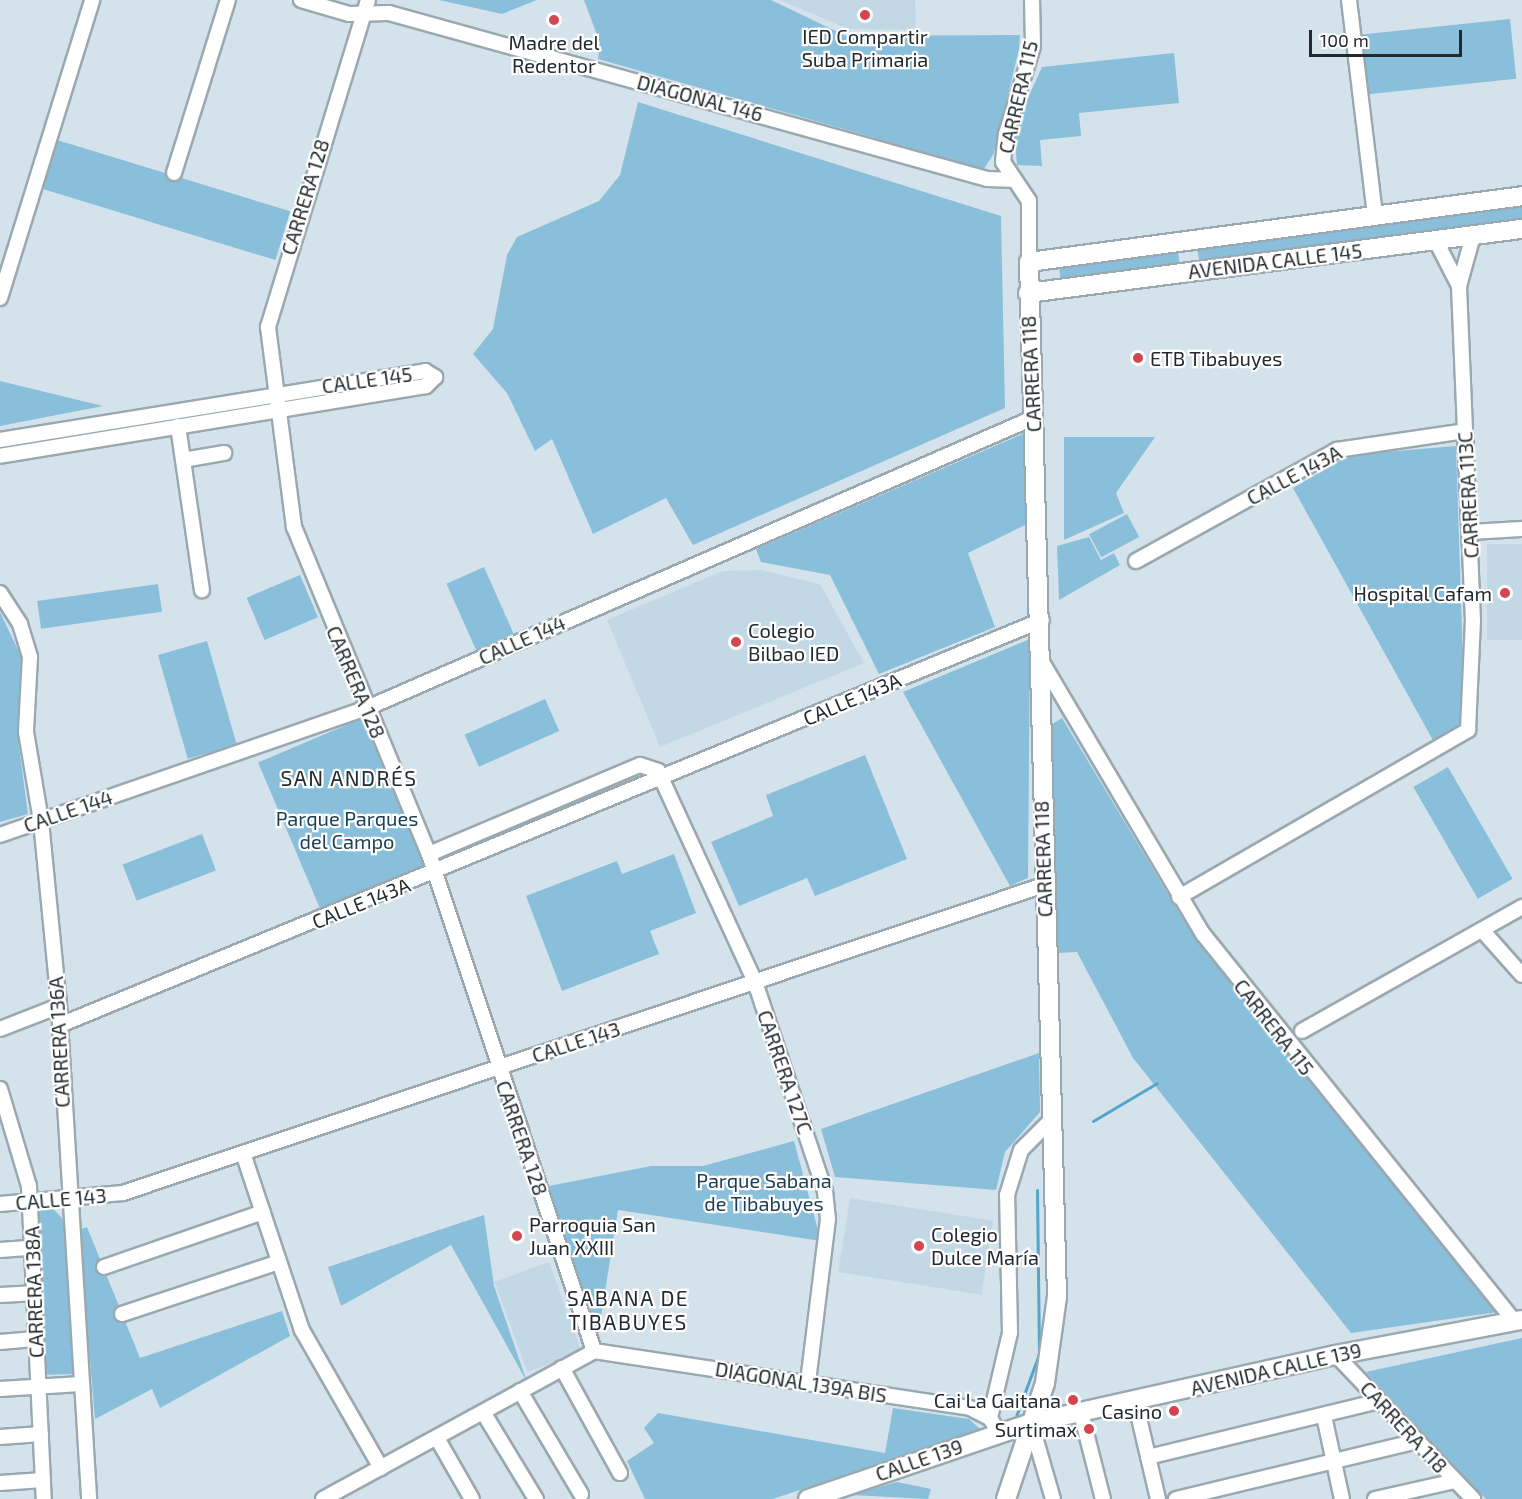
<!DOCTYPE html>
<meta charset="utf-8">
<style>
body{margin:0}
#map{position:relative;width:1522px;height:1499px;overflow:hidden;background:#d4e3eb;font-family:"Exo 2",sans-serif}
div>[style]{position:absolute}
.built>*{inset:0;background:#c3d8e5;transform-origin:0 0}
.green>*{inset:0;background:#89bfda;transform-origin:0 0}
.stream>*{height:3px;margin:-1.5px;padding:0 1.5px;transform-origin:1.5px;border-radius:1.5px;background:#55a5ca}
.roads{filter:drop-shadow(2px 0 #9aa8b0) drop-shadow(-2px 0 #9aa8b0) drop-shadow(0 2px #9aa8b0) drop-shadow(0 -2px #9aa8b0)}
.minor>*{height:14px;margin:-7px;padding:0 7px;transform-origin:7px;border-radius:7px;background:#fff}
.major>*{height:18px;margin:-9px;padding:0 9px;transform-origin:9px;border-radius:9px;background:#fff}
.dots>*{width:16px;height:16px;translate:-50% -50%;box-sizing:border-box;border:3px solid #fff;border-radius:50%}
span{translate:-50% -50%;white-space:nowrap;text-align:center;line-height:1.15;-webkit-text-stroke:4.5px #fff;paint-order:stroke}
.poi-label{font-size:20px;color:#23292c}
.left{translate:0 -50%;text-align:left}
.right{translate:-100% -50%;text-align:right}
.street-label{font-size:20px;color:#23292c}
.park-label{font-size:20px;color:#1d4152}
.neighbourhood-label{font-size:21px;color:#23292c;letter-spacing:1.5px}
.scale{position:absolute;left:1309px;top:30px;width:153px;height:27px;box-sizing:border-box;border:3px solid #23292c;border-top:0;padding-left:8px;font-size:18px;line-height:21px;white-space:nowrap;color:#23292c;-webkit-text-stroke:4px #fff;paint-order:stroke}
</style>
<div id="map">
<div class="built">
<i style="clip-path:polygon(780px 0,915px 0,916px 30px,848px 29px)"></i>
<i style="left:1522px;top:544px;width:96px;height:35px;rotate:90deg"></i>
<i style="clip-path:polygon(761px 570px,820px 584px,864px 663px,660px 747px,607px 620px,723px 571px)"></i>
<i style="left:850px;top:1198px;width:145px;height:75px;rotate:9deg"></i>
<i style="left:549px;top:1262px;width:96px;height:58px;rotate:70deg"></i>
</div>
<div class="green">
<i style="clip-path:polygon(439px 0,537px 0,502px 14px)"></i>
<i style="clip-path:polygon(584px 0,771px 0,846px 36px,1020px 35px,1019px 49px,994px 153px,984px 169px,598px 59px,600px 43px)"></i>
<i style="left:1510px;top:19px;width:60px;height:149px;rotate:84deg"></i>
<i style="clip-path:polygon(1174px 53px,1179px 103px,1079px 113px,1081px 136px,1040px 140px,1042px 166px,1017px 165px,1014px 129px,1042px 67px)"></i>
<i style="clip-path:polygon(638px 102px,1001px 216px,1005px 408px,693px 545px,666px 498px,593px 534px,552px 439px,535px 451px,507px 393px,473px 354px,493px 329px,507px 255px,517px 237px,599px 201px,620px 175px)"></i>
<i style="left:57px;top:140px;width:244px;height:51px;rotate:17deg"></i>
<i style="clip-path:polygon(1522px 203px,1522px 220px,1480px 226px,1200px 264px,1197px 249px)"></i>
<i style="left:1178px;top:251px;width:17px;height:120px;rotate:83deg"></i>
<i style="clip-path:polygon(0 381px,103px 406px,0 426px)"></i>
<i style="clip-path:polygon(1025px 433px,1029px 523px,968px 553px,995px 627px,879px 674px,830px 575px,761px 562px,756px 549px)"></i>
<i style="clip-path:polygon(1064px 437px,1155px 437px,1116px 493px,1124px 513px,1064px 540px)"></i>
<i style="clip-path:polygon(1456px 446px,1465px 723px,1434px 742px,1293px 488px,1349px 455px)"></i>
<i style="left:1127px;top:514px;width:26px;height:43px;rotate:62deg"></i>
<i style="clip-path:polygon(1089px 537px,1101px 560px,1114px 553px,1120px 565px,1059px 600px,1057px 546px)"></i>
<i style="left:484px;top:567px;width:73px;height:41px;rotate:66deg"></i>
<i style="left:300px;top:575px;width:46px;height:58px;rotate:67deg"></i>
<i style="left:158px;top:584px;width:28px;height:122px;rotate:82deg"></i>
<i style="clip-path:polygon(0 612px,21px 656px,18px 740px,28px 814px,0 822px)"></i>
<i style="clip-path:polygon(1030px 639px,1028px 878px,1010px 886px,903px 692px)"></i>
<i style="left:207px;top:641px;width:108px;height:51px;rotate:74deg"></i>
<i style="left:545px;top:699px;width:35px;height:88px;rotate:66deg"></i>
<i style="left:363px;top:718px;width:160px;height:114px;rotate:67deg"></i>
<i style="clip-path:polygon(1062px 718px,1186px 924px,1498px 1312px,1351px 1333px,1133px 1058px,1077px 952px,1058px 953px,1049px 738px,1051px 725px)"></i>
<i style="clip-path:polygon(865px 755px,907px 859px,815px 896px,807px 878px,739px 906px,711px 842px,773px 816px,766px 795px)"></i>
<i style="left:1448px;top:767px;width:129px;height:40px;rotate:60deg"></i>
<i style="left:202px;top:834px;width:39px;height:85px;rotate:69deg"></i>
<i style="clip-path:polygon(674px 854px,696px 913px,650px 931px,659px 954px,562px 991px,526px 896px,617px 861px,622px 874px)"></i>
<i style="clip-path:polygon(1039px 1053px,1040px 1112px,1005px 1152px,996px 1190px,835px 1177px,821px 1129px)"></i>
<i style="clip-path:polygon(794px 1141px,821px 1241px,618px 1210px,597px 1342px,549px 1186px,651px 1166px,703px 1166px)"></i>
<i style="clip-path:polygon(51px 1207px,63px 1219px,75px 1374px,43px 1375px,36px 1209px)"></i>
<i style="clip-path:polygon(484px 1215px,494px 1286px,527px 1382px,451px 1245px,341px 1306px,328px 1267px)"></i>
<i style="clip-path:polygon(87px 1227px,140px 1358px,282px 1311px,290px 1336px,160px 1408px,152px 1389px,95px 1419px,79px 1230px)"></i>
<i style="clip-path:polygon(1522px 1338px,1522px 1499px,1486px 1499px,1366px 1372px)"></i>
<i style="clip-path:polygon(893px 1408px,969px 1419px,980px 1429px,773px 1499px,645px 1499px,627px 1461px,654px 1443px,644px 1428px,658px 1413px,885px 1453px)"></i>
<i style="clip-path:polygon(897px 1482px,931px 1489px,928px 1499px,852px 1495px)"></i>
</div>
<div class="stream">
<i style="left:1093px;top:1121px;width:74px;rotate:-30.7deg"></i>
<i style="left:1015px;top:1419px;width:69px;rotate:-69.7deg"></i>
<i style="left:1039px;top:1354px;width:164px;rotate:-90.7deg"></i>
</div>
<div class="roads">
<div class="minor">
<i style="left:301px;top:0;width:50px;rotate:16.3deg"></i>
<i style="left:349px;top:14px;width:40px;rotate:-1.4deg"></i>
<i style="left:389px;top:13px;width:621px;rotate:15.51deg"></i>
<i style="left:987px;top:179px;width:24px;rotate:2deg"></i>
<i style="left:368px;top:0;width:342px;rotate:107deg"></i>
<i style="left:268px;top:327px;width:202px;rotate:82.6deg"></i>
<i style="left:294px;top:527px;width:354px;rotate:67.6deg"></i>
<i style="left:429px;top:854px;width:524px;rotate:71.63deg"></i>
<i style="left:1349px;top:0;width:218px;rotate:83.1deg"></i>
<i style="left:174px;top:173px;width:181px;rotate:-72.7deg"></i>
<i style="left:1436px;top:241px;width:51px;rotate:62.9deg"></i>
<i style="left:1029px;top:262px;width:61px;rotate:-90deg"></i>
<i style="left:1029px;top:201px;width:47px;rotate:-123.7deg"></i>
<i style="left:1003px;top:162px;width:28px;rotate:-84deg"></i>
<i style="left:1006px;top:134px;width:92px;rotate:-72.9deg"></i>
<i style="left:1033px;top:46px;width:46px;rotate:-91.2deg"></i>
<i style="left:0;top:298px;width:312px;rotate:-72.8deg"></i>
<i style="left:178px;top:426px;width:166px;rotate:81.7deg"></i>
<i style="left:0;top:440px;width:431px;rotate:-9.2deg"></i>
<i style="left:425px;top:371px;width:12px;rotate:31deg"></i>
<i style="left:435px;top:377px;width:13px;rotate:135deg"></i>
<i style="left:426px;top:386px;width:432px;rotate:170.7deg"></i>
<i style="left:183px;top:460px;width:42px;rotate:-9.7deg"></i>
<i style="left:1470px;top:532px;width:52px;rotate:-3.3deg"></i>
<i style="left:1136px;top:561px;width:230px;rotate:-28.9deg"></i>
<i style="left:1337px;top:450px;width:129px;rotate:-8.4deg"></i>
<i style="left:0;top:593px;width:37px;rotate:57deg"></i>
<i style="left:20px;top:624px;width:34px;rotate:73deg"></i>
<i style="left:30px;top:657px;width:75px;rotate:93.1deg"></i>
<i style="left:26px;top:732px;width:90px;rotate:80.4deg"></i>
<i style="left:41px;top:821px;width:186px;rotate:84.4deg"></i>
<i style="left:59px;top:1006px;width:494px;rotate:86.5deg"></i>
<i style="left:1042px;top:662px;width:316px;rotate:59.4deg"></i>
<i style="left:1203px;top:934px;width:498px;rotate:51.2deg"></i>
<i style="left:0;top:835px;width:388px;rotate:-19.1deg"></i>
<i style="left:367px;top:708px;width:726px;rotate:-23.53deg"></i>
<i style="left:429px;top:854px;width:229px;rotate:-22.9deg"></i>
<i style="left:640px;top:765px;width:19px;rotate:18deg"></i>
<i style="left:658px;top:771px;width:232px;rotate:65.3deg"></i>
<i style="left:755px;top:982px;width:220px;rotate:71.5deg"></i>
<i style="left:825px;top:1191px;width:28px;rotate:84deg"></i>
<i style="left:828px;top:1219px;width:165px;rotate:97deg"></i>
<i style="left:1179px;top:897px;width:334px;rotate:-30deg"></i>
<i style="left:1468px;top:730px;width:109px;rotate:-87.4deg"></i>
<i style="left:1473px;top:621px;width:335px;rotate:-92.4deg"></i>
<i style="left:1459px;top:286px;width:52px;rotate:-74.4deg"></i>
<i style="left:1482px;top:930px;width:60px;rotate:48.4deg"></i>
<i style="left:60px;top:1025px;width:1062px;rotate:-22.41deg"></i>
<i style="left:0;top:1029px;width:63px;rotate:-21.3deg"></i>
<i style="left:1302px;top:1031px;width:253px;rotate:-29.4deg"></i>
<i style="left:0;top:1089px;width:101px;rotate:73.4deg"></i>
<i style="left:29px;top:1186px;width:313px;rotate:87.3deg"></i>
<i style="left:243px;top:1153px;width:187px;rotate:71.6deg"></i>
<i style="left:302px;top:1330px;width:159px;rotate:60.2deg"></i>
<i style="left:0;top:1204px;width:123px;rotate:-5.1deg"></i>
<i style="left:123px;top:1193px;width:971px;rotate:-18.49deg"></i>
<i style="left:0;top:1250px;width:31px;rotate:-4deg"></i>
<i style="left:104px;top:1267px;width:168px;rotate:-19.1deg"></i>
<i style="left:0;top:1295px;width:33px;rotate:-3deg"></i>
<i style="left:122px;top:1314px;width:165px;rotate:-18.3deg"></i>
<i style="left:0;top:1342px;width:35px;rotate:-5deg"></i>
<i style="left:594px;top:1351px;width:380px;rotate:8.6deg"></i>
<i style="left:970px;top:1408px;width:22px;rotate:27deg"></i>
<i style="left:990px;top:1418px;width:16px;rotate:60deg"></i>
<i style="left:1336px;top:1355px;width:199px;rotate:46.4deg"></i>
<i style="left:562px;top:1368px;width:120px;rotate:61.1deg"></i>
<i style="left:0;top:1389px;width:81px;rotate:-3.5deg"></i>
<i style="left:520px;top:1391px;width:120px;rotate:59.4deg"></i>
<i style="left:1135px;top:1401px;width:101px;rotate:76.8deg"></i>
<i style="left:483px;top:1412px;width:102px;rotate:58.7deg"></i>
<i style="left:1081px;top:1413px;width:89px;rotate:75.7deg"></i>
<i style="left:1324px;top:1416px;width:85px;rotate:77.8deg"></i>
<i style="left:990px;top:1418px;width:87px;rotate:-76.8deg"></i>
<i style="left:1010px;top:1333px;width:138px;rotate:-91.2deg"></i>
<i style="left:1007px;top:1195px;width:47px;rotate:-72.7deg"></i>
<i style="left:1021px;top:1150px;width:44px;rotate:-45deg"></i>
<i style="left:1031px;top:1423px;width:79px;rotate:73.9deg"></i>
<i style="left:0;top:1437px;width:41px;rotate:-4.2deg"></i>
<i style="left:437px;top:1438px;width:70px;rotate:60.2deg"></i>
<i style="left:1148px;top:1457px;width:238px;rotate:-13.6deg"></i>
<i style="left:0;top:1483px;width:43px;rotate:-4deg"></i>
<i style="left:323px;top:1499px;width:309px;rotate:-28.6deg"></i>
<i style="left:1176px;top:1499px;width:249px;rotate:-13.5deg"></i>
<i style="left:1375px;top:1499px;width:82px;rotate:-12.7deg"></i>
</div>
<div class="major">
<i style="left:1028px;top:293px;width:498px;rotate:-7.4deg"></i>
<i style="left:808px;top:1499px;width:236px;rotate:-18.8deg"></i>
<i style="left:1031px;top:1423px;width:312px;rotate:-12.6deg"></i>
<i style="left:1336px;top:1355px;width:189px;rotate:-10.7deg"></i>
<i style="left:1006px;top:1499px;width:122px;rotate:-71.4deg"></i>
<i style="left:1045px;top:1383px;width:87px;rotate:-82.1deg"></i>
<i style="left:1057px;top:1297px;width:1035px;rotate:-91.55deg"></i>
<i style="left:1029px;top:262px;width:497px;rotate:-7.6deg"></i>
</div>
</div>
<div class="dots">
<i style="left:865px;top:15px;background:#d5454f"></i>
<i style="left:554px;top:20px;background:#d5454f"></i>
<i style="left:1138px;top:358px;background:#d5454f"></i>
<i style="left:1505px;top:593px;background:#d5454f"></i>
<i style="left:736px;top:642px;background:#d5454f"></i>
<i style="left:517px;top:1236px;background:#d5454f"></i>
<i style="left:919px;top:1246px;background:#d5454f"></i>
<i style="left:1073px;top:1400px;background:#d5454f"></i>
<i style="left:1174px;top:1411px;background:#d5454f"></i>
<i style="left:1089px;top:1429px;background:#d5454f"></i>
</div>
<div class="poi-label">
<span style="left:865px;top:48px">IED Compartir<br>Suba Primaria</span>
<span style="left:554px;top:54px">Madre del<br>Redentor</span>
<span class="left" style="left:1150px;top:358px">ETB Tibabuyes</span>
<span class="right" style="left:1492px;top:593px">Hospital Cafam</span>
<span class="left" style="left:748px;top:642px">Colegio<br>Bilbao IED</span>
<span class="left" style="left:529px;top:1236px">Parroquia San<br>Juan XXIII</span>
<span class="left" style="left:931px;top:1246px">Colegio<br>Dulce María</span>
<span class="right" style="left:1061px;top:1400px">Cai La Gaitana</span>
<span class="right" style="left:1162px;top:1411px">Casino</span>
<span class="right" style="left:1077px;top:1429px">Surtimax</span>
</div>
<div class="street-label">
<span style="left:1018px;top:97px;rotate:-77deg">CARRERA 115</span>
<span style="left:700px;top:98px;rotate:15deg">DIAGONAL 146</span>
<span style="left:305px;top:197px;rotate:-73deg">CARRERA 128</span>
<span style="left:1275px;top:261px;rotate:-7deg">AVENIDA CALLE 145</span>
<span style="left:1031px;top:374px;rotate:-93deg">CARRERA 118</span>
<span style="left:367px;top:380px;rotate:-8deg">CALLE 145</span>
<span style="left:1294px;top:475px;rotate:-28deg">CALLE 143A</span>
<span style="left:1468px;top:495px;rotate:-93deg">CARRERA 113C</span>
<span style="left:522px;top:640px;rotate:-24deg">CALLE 144</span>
<span style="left:356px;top:682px;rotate:67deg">CARRERA 128</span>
<span style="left:852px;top:699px;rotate:-23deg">CALLE 143A</span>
<span style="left:68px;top:811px;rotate:-19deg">CALLE 144</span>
<span style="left:1043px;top:859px;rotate:-92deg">CARRERA 118</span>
<span style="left:361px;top:903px;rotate:-22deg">CALLE 143A</span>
<span style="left:1274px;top:1027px;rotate:52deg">CARRERA 115</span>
<span style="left:59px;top:1042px;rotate:-93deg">CARRERA 136A</span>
<span style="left:576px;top:1042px;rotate:-18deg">CALLE 143</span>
<span style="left:785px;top:1072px;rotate:71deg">CARRERA 127C</span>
<span style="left:522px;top:1138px;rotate:71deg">CARRERA 128</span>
<span style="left:61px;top:1199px;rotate:-5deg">CALLE 143</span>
<span style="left:34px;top:1292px;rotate:-92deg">CARRERA 138A</span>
<span style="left:1276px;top:1369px;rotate:-13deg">AVENIDA CALLE 139</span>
<span style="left:801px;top:1382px;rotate:9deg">DIAGONAL 139A BIS</span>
<span style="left:1404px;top:1427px;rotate:47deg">CARRERA 118</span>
<span style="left:919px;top:1460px;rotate:-19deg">CALLE 139</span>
</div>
<div class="park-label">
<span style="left:347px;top:830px">Parque Parques<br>del Campo</span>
<span style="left:764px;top:1192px">Parque Sabana<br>de Tibabuyes</span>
</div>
<div class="neighbourhood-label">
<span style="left:349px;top:778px">SAN ANDRÉS</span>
<span style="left:628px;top:1310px">SABANA DE<br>TIBABUYES</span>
</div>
<div class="scale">100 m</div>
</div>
